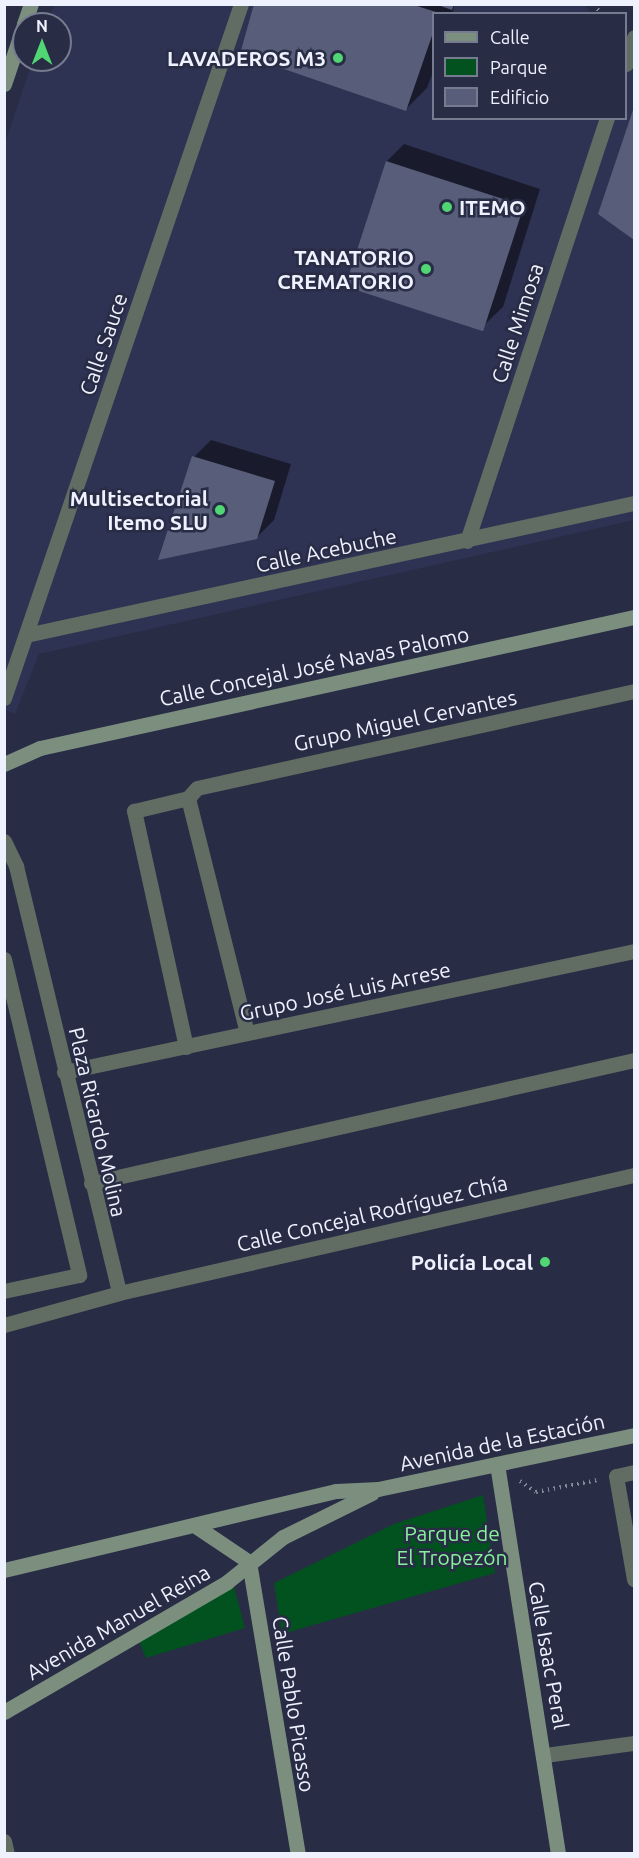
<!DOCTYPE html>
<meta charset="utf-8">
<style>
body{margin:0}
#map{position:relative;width:639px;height:1858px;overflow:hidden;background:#282c45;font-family:Ubuntu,sans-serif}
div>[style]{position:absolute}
.built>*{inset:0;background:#2f3353}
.green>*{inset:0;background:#025220}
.shadow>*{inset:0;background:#0007}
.building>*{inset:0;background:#585d79;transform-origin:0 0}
.path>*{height:4px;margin-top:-2px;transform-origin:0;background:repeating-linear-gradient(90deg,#85899c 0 1.5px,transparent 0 6px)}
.street>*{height:15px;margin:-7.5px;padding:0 7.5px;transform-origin:7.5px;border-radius:7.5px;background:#616c62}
.secondary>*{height:15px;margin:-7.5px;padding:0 7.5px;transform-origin:7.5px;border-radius:7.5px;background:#7c8f7f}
.dots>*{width:16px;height:16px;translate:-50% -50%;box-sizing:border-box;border:3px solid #282c45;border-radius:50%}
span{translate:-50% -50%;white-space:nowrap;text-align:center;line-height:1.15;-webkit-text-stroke:5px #282c45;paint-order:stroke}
.poi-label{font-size:21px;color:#eef1fe;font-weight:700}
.right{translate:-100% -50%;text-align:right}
.left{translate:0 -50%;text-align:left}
.street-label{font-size:21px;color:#eef1fe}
.park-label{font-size:21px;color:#87f19c}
.frame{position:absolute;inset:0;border:6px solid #eef1fe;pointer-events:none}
.legend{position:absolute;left:432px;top:12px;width:195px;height:108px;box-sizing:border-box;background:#282c45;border:2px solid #777b8f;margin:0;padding:8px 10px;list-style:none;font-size:18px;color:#eef1fe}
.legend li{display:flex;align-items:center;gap:12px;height:30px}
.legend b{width:30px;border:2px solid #777b8f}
.north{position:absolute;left:12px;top:12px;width:60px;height:60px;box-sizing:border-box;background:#282c45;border:2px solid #777b8f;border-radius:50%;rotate:0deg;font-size:16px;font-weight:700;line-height:24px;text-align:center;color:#eef1fe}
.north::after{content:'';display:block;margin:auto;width:21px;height:27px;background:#51d674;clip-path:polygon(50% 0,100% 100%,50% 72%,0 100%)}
</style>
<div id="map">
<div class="built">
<i style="clip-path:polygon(54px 5px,585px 5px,591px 13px,434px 14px,434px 118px,626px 118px,626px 58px,634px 69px,634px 520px,39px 654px,15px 714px,5px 710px,5px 143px,33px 60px,60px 60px,60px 24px,47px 24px)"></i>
</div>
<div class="green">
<i style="clip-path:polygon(483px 1495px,495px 1573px,282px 1634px,274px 1583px,394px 1524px)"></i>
<i style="clip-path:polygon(233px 1583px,245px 1628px,146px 1658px,138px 1639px)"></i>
</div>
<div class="shadow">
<i style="clip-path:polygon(255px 4px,455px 4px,452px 14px,434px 14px,434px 69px,427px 88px,406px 109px)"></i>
<i style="clip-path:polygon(634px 114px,634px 238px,600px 214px)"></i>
<i style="clip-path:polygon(404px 144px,540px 189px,503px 307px,481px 328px,387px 161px)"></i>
<i style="clip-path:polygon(211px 440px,291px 464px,274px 520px,256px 538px,194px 457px)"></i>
</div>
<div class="building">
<i style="clip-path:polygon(254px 4px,411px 4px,439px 13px,434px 14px,434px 30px,406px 111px,240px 54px)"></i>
<i style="clip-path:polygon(435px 4px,454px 4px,452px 10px)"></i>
<i style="clip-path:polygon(634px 107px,634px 240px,598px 214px)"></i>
<i style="left:386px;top:161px;width:145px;height:132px;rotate:18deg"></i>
<i style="clip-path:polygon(192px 456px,275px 481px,257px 539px,158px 560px)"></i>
</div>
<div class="path">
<i style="left:594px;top:4px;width:12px;rotate:55deg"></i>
<i style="left:520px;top:1481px;width:19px;rotate:35deg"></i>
<i style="left:536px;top:1492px;width:63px;rotate:-11deg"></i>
</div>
<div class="street">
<i style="left:626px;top:64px;width:28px;rotate:-73deg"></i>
<i style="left:467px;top:541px;width:446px;rotate:-71.7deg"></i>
<i style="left:26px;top:635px;width:622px;rotate:-12.25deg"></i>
<i style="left:4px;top:698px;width:733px;rotate:-71.15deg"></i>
<i style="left:4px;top:841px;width:28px;rotate:64deg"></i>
<i style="left:16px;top:866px;width:439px;rotate:76.4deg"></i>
<i style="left:4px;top:959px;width:325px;rotate:76.6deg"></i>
<i style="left:79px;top:1275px;width:77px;rotate:168deg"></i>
<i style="left:247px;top:1033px;width:242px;rotate:-104.1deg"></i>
<i style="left:188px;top:798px;width:13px;rotate:-48deg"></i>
<i style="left:197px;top:788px;width:448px;rotate:-12.5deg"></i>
<i style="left:186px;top:1047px;width:242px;rotate:-102.4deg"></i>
<i style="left:134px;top:811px;width:56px;rotate:-13.5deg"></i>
<i style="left:64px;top:1072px;width:583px;rotate:-11.98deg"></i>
<i style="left:91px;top:1183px;width:557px;rotate:-12.76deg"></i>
<i style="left:4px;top:1325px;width:119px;rotate:-15.5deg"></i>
<i style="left:119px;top:1293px;width:528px;rotate:-12.91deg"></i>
<i style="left:634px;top:1472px;width:18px;rotate:167deg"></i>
<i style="left:616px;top:1476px;width:105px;rotate:80.1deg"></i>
<i style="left:545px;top:1755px;width:90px;rotate:-7.7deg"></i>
<i style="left:4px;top:1841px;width:13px;rotate:77deg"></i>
</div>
<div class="secondary">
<i style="left:24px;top:24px;width:21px;rotate:-71deg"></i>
<i style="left:4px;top:84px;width:62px;rotate:-71.3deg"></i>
<i style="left:4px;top:764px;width:39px;rotate:-24deg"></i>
<i style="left:40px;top:748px;width:608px;rotate:-12.44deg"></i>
<i style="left:497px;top:1464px;width:395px;rotate:81.1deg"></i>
<i style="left:197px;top:1527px;width:63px;rotate:33.9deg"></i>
<i style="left:249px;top:1562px;width:296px;rotate:80.5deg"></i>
<i style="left:4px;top:1570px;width:341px;rotate:-13.4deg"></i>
<i style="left:336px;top:1491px;width:42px;rotate:-2.7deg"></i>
<i style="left:378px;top:1489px;width:262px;rotate:-11.9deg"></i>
<i style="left:4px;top:1712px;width:258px;rotate:-30.2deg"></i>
<i style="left:227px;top:1582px;width:72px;rotate:-38.8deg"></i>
<i style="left:283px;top:1537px;width:99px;rotate:-26.3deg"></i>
</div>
<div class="dots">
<i style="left:338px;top:58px;background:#51d674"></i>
<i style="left:447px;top:207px;background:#51d674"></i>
<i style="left:426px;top:269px;background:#51d674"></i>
<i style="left:220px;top:510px;background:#51d674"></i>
<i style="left:545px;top:1262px;background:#51d674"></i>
</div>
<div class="poi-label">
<span class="right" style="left:326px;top:58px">LAVADEROS M3</span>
<span class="left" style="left:459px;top:207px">ITEMO</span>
<span class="right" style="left:414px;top:269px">TANATORIO<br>CREMATORIO</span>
<span class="right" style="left:208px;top:510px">Multisectorial<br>Itemo SLU</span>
<span class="right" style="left:533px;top:1262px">Policía Local</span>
</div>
<div class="street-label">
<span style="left:517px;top:323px;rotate:-72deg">Calle Mimosa</span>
<span style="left:103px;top:344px;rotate:-71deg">Calle Sauce</span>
<span style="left:326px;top:550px;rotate:-12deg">Calle Acebuche</span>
<span style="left:314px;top:666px;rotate:-12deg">Calle Concejal José Navas Palomo</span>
<span style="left:405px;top:720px;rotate:-12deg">Grupo Miguel Cervantes</span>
<span style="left:345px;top:991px;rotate:-12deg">Grupo José Luis Arrese</span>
<span style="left:98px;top:1122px;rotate:77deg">Plaza Ricardo Molina</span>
<span style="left:372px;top:1213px;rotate:-13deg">Calle Concejal Rodríguez Chía</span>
<span style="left:502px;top:1442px;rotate:-12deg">Avenida de la Estación</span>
<span style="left:118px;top:1622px;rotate:-30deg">Avenida Manuel Reina</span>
<span style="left:549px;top:1655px;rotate:80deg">Calle Isaac Peral</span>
<span style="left:294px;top:1704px;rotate:81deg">Calle Pablo Picasso</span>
</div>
<div class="park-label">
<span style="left:452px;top:1545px">Parque de<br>El Tropezón</span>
</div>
<div class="frame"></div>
<ul class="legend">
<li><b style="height:8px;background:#7c8f7f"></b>Calle</li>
<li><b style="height:16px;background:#025220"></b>Parque</li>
<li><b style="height:16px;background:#585d79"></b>Edificio</li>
</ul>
<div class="north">N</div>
</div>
